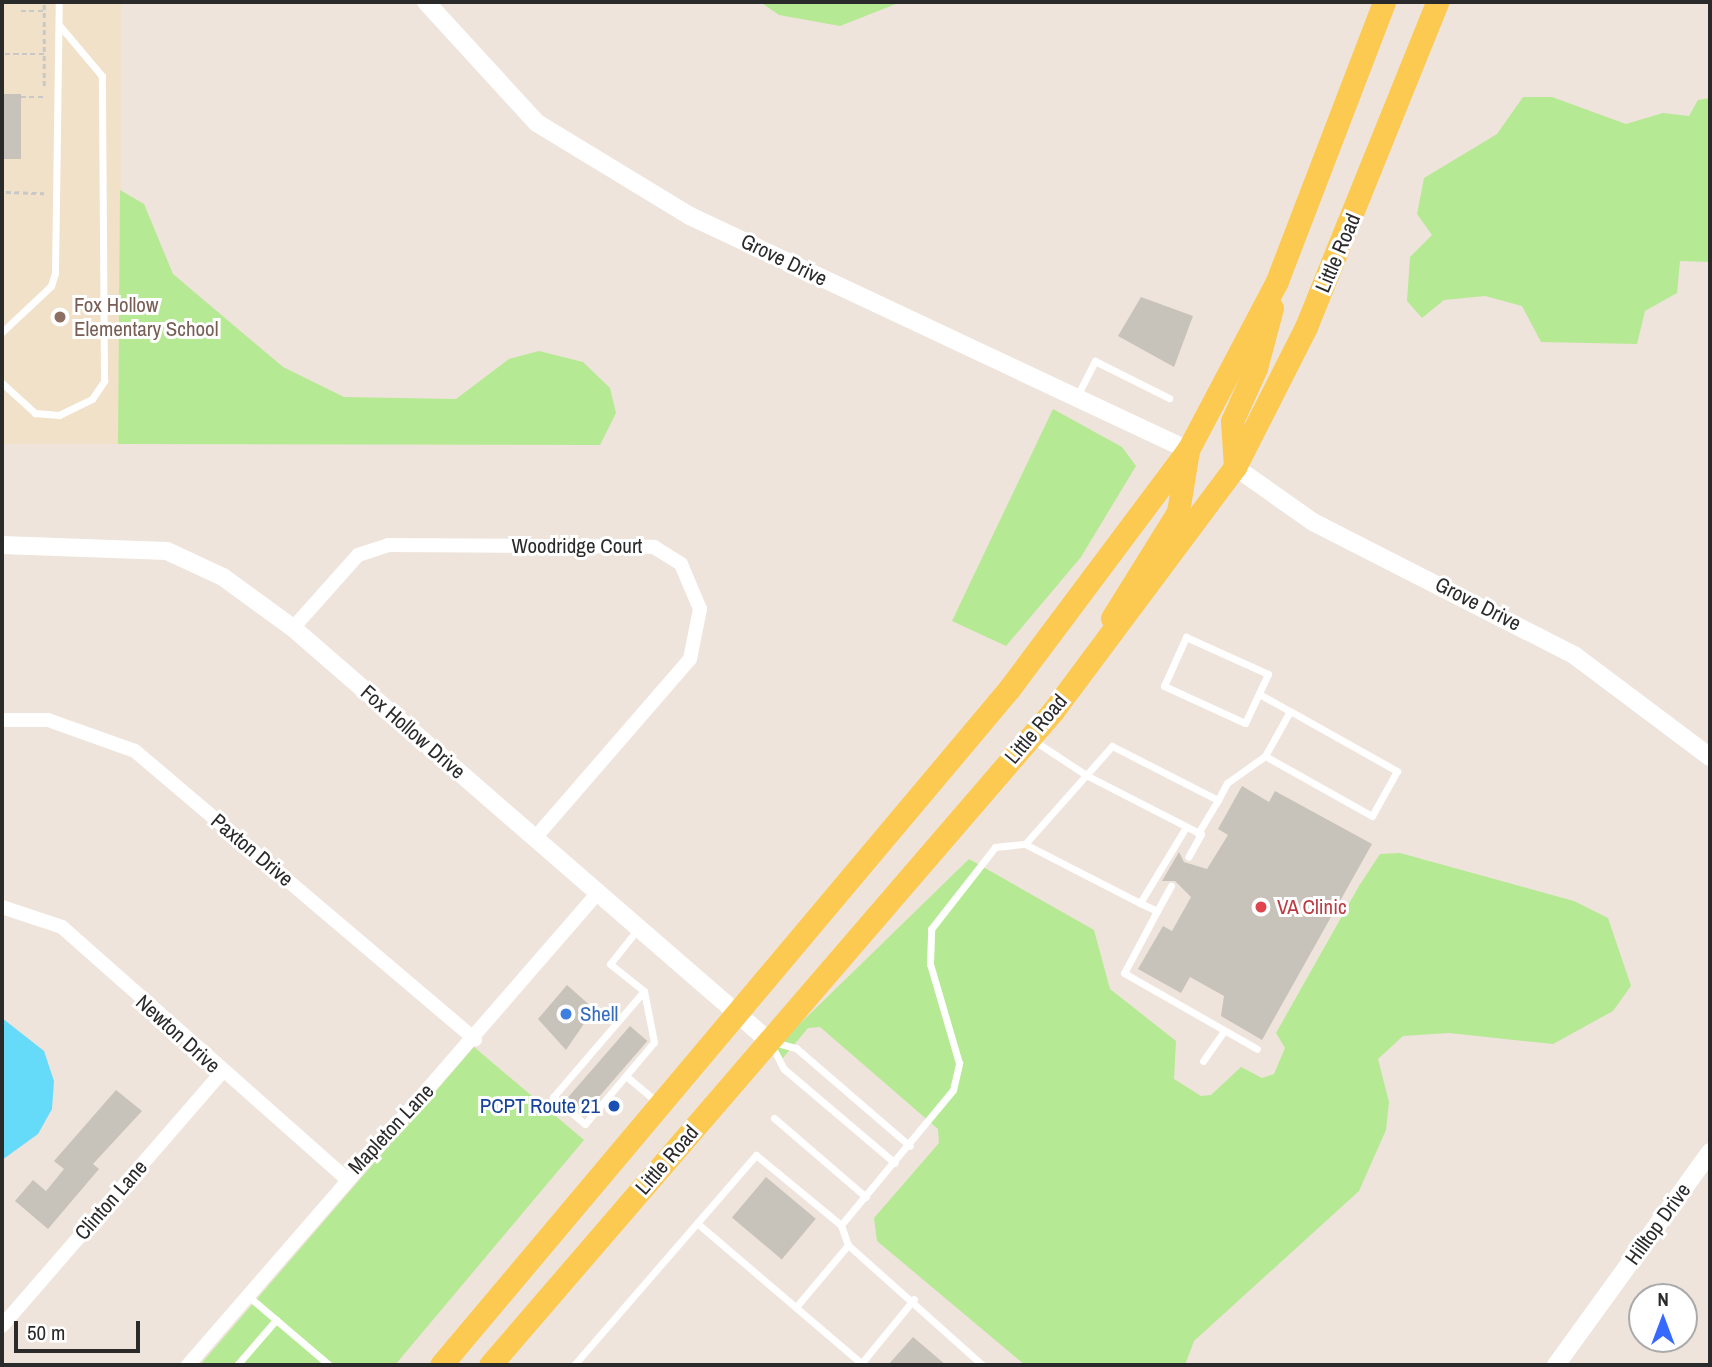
<!DOCTYPE html>
<style>
body{margin:0}
#map{position:relative;width:1712px;height:1367px;overflow:hidden;background:#eee4db;font-family:"Archivo Narrow",sans-serif}
div>[style]{position:absolute}
.education>*{inset:0;background:#f1e1c9;transform-origin:0 0}
.green>*{inset:0;background:#b6e993}
.water>*{inset:0;background:#65dbf9}
.building>*{inset:0;background:#c8c3ba;transform-origin:0 0}
.path>*{height:2.5px;margin-top:-1.25px;transform-origin:0;background:repeating-linear-gradient(90deg,#c8c8c8 0 5px,transparent 0 8.5px)}
.service>*{height:7px;margin:-3.5px;padding:0 3.5px;transform-origin:3.5px;border-radius:3.5px;background:#fff}
.minor>*{height:14px;margin:-7px;padding:0 7px;transform-origin:7px;border-radius:7px;background:#fff}
.tertiary>*{height:18px;margin:-9px;padding:0 9px;transform-origin:9px;border-radius:9px;background:#fff}
.primary>*{height:23px;margin:-11.5px;padding:0 11.5px;transform-origin:11.5px;border-radius:11.5px;background:#fcc951}
.dots>*{width:19px;height:19px;translate:-50% -50%;box-sizing:border-box;border:4px solid #fff;border-radius:50%}
span{translate:-50% -50%;white-space:nowrap;text-align:center;line-height:1.15;-webkit-text-stroke:6px #fff;paint-order:stroke}
.street-label{font-size:21px;color:#2a2a2a}
.education-label{font-size:21px;color:#785e54}
.left{translate:0 -50%;text-align:left}
.health-label{font-size:21px;color:#be3a42}
.shop-label{font-size:21px;color:#366cbe}
.transit-label{font-size:21px;color:#164399}
.right{translate:-100% -50%;text-align:right}
.frame{position:absolute;inset:0;border:4px solid #2a2a2a;pointer-events:none}
.north{position:absolute;left:1628px;top:1283px;width:70px;height:70px;box-sizing:border-box;background:#fff;border:2px solid #aaa;border-radius:50%;rotate:0deg;font-size:19px;font-weight:700;line-height:28px;text-align:center;color:#2a2a2a}
.north::after{content:'';display:block;margin:auto;width:24px;height:32px;background:#3769ff;clip-path:polygon(50% 0,100% 100%,50% 72%,0 100%)}
.scale{position:absolute;left:14px;top:1321px;width:126px;height:32px;box-sizing:border-box;border:4px solid #2a2a2a;border-top:0;padding-left:9px;font-size:21px;line-height:24px;white-space:nowrap;color:#2a2a2a;-webkit-text-stroke:5px #fff;paint-order:stroke}
</style>
<div id="map">
<div class="education">
<i style="left:2px;top:2px;width:119px;height:442px"></i>
</div>
<div class="green">
<i style="clip-path:polygon(760px 2px,901px 2px,840px 26px,779px 15px)"></i>
<i style="clip-path:polygon(1523px 97px,1552px 97px,1626px 124px,1663px 113px,1689px 116px,1698px 100px,1710px 98px,1710px 262px,1680px 261px,1677px 293px,1645px 311px,1637px 344px,1541px 342px,1522px 306px,1485px 296px,1444px 300px,1422px 318px,1407px 301px,1410px 257px,1432px 235px,1417px 214px,1424px 178px,1497px 134px)"></i>
<i style="clip-path:polygon(120px 190px,144px 204px,173px 274px,283px 367px,344px 397px,456px 399px,509px 359px,539px 351px,583px 362px,610px 388px,616px 413px,600px 445px,118px 444px)"></i>
<i style="clip-path:polygon(1053px 409px,1122px 447px,1136px 466px,1081px 557px,1006px 646px,952px 621px)"></i>
<i style="clip-path:polygon(1400px 853px,1574px 901px,1608px 918px,1631px 986px,1613px 1011px,1553px 1044px,1449px 1033px,1403px 1036px,1378px 1059px,1389px 1102px,1386px 1130px,1359px 1191px,1194px 1341px,1185px 1365px,1025px 1365px,877px 1241px,874px 1218px,939px 1143px,938px 1129px,820px 1027px,808px 1028px,782px 1059px,776px 1047px,969px 859px,1094px 930px,1110px 989px,1176px 1041px,1174px 1079px,1201px 1096px,1211px 1095px,1241px 1067px,1262px 1078px,1274px 1074px,1285px 1048px,1276px 1033px,1359px 886px,1380px 854px)"></i>
<i style="clip-path:polygon(474px 1047px,584px 1140px,395px 1365px,200px 1365px)"></i>
</div>
<div class="water">
<i style="clip-path:polygon(2px 1018px,44px 1051px,54px 1081px,52px 1109px,38px 1134px,2px 1160px)"></i>
</div>
<div class="building">
<i style="left:2px;top:94px;width:19px;height:65px"></i>
<i style="clip-path:polygon(1141px 297px,1193px 316px,1174px 367px,1118px 336px)"></i>
<i style="clip-path:polygon(1242px 786px,1269px 802px,1275px 791px,1372px 844px,1262px 1040px,1221px 1016px,1224px 996px,1190px 977px,1181px 993px,1138px 969px,1163px 926px,1172px 931px,1191px 897px,1175px 881px,1162px 881px,1179px 852px,1184px 862px,1207px 869px,1228px 835px,1218px 829px)"></i>
<i style="clip-path:polygon(567px 985px,594px 1009px,566px 1050px,538px 1019px)"></i>
<i style="left:630px;top:1026px;width:23px;height:94px;rotate:41deg"></i>
<i style="clip-path:polygon(116px 1090px,142px 1111px,93px 1164px,99px 1169px,48px 1229px,15px 1201px,33px 1180px,46px 1191px,64px 1169px,54px 1161px)"></i>
<i style="left:766px;top:1177px;width:65px;height:53px;rotate:40deg"></i>
<i style="clip-path:polygon(913px 1337px,946px 1365px,888px 1365px)"></i>
</div>
<div class="path">
<i style="left:21px;top:11px;width:23px"></i>
<i style="left:2px;top:37px;width:33px;rotate:90deg"></i>
<i style="left:5px;top:54px;width:39px"></i>
<i style="left:44px;top:86px;width:84px;rotate:-90deg"></i>
<i style="left:21px;top:97px;width:23px"></i>
<i style="left:6px;top:192px;width:38px;rotate:2deg"></i>
</div>
<div class="service">
<i style="left:2px;top:332px;width:67px;rotate:-43.2deg"></i>
<i style="left:51px;top:286px;width:14px;rotate:-73deg"></i>
<i style="left:55px;top:273px;width:271px;rotate:-89.2deg"></i>
<i style="left:2px;top:383px;width:45px;rotate:42.3deg"></i>
<i style="left:35px;top:413px;width:24px;rotate:5deg"></i>
<i style="left:59px;top:415px;width:37px;rotate:-26deg"></i>
<i style="left:92px;top:399px;width:22px;rotate:-56deg"></i>
<i style="left:104px;top:381px;width:305px;rotate:-90.4deg"></i>
<i style="left:102px;top:76px;width:67px;rotate:-130.1deg"></i>
<i style="left:1076px;top:398px;width:42px;rotate:-62.8deg"></i>
<i style="left:1095px;top:361px;width:83px;rotate:26.6deg"></i>
<i style="left:1186px;top:637px;width:90px;rotate:24.3deg"></i>
<i style="left:1268px;top:674px;width:54px;rotate:115.1deg"></i>
<i style="left:1245px;top:723px;width:89px;rotate:-155.4deg"></i>
<i style="left:1164px;top:686px;width:54px;rotate:-65.8deg"></i>
<i style="left:1259px;top:694px;width:35px;rotate:29deg"></i>
<i style="left:1290px;top:711px;width:123px;rotate:29.3deg"></i>
<i style="left:1397px;top:771px;width:51px;rotate:119.1deg"></i>
<i style="left:1372px;top:816px;width:123px;rotate:-150.7deg"></i>
<i style="left:1265px;top:756px;width:51px;rotate:-60.9deg"></i>
<i style="left:1033px;top:740px;width:64px;rotate:33.4deg"></i>
<i style="left:1086px;top:775px;width:129px;rotate:27.2deg"></i>
<i style="left:1201px;top:834px;width:26px;rotate:119deg"></i>
<i style="left:1218px;top:800px;width:19px;rotate:-62deg"></i>
<i style="left:1227px;top:783px;width:47px;rotate:-35.4deg"></i>
<i style="left:1186px;top:827px;width:89px;rotate:121.2deg"></i>
<i style="left:1140px;top:903px;width:19px;rotate:25deg"></i>
<i style="left:1157px;top:911px;width:70px;rotate:118deg"></i>
<i style="left:1124px;top:973px;width:153px;rotate:29.7deg"></i>
<i style="left:1025px;top:844px;width:129px;rotate:27.2deg"></i>
<i style="left:1157px;top:911px;width:29px;rotate:-61deg"></i>
<i style="left:637px;top:930px;width:43px;rotate:128.5deg"></i>
<i style="left:610px;top:964px;width:43px;rotate:38.5deg"></i>
<i style="left:644px;top:991px;width:140px;rotate:130.6deg"></i>
<i style="left:553px;top:1097px;width:42px;rotate:40.2deg"></i>
<i style="left:585px;top:1124px;width:107px;rotate:-49.9deg"></i>
<i style="left:654px;top:1042px;width:52px;rotate:-101.1deg"></i>
<i style="left:773px;top:1042px;width:24px;rotate:15deg"></i>
<i style="left:796px;top:1048px;width:150px;rotate:40.7deg"></i>
<i style="left:771px;top:1044px;width:28px;rotate:63deg"></i>
<i style="left:784px;top:1069px;width:145px;rotate:40.3deg"></i>
<i style="left:1203px;top:1061px;width:37px;rotate:-55deg"></i>
<i style="left:626px;top:1076px;width:40px;rotate:40deg"></i>
<i style="left:774px;top:1118px;width:121px;rotate:40.7deg"></i>
<i style="left:697px;top:1223px;width:216px;rotate:40.5deg"></i>
<i style="left:841px;top:1225px;width:175px;rotate:-50.3deg"></i>
<i style="left:953px;top:1090px;width:28px;rotate:-77deg"></i>
<i style="left:959px;top:1063px;width:103px;rotate:-106.3deg"></i>
<i style="left:930px;top:964px;width:35px;rotate:-88deg"></i>
<i style="left:931px;top:929px;width:104px;rotate:-52deg"></i>
<i style="left:995px;top:847px;width:30px;rotate:-6deg"></i>
<i style="left:1025px;top:844px;width:131px;rotate:-48.4deg"></i>
<i style="left:1112px;top:746px;width:119px;rotate:27deg"></i>
<i style="left:1218px;top:800px;width:39px;rotate:121deg"></i>
<i style="left:248px;top:1296px;width:106px;rotate:40.4deg"></i>
<i style="left:796px;top:1307px;width:81px;rotate:-50deg"></i>
<i style="left:237px;top:1365px;width:60px;rotate:-49.1deg"></i>
<i style="left:574px;top:1365px;width:278px;rotate:-49.1deg"></i>
<i style="left:756px;top:1155px;width:110px;rotate:39.5deg"></i>
<i style="left:841px;top:1225px;width:21px;rotate:71deg"></i>
<i style="left:848px;top:1245px;width:180px;rotate:41.8deg"></i>
<i style="left:860px;top:1365px;width:85px;rotate:-50.7deg"></i>
</div>
<div class="minor">
<i style="left:293px;top:628px;width:98px;rotate:-48.3deg"></i>
<i style="left:358px;top:555px;width:32px;rotate:-18deg"></i>
<i style="left:388px;top:545px;width:266px;rotate:0.4deg"></i>
<i style="left:654px;top:547px;width:32px;rotate:32deg"></i>
<i style="left:681px;top:564px;width:49px;rotate:67.1deg"></i>
<i style="left:700px;top:609px;width:51px;rotate:101.3deg"></i>
<i style="left:690px;top:659px;width:237px;rotate:130.9deg"></i>
<i style="left:2px;top:720px;width:46px"></i>
<i style="left:48px;top:720px;width:92px;rotate:19.6deg"></i>
<i style="left:135px;top:751px;width:446px;rotate:40.3deg"></i>
<i style="left:2px;top:907px;width:63px;rotate:18.4deg"></i>
<i style="left:62px;top:927px;width:379px;rotate:41.5deg"></i>
<i style="left:2px;top:1326px;width:335px;rotate:-49.1deg"></i>
<i style="left:188px;top:1365px;width:622px;rotate:-49.04deg"></i>
</div>
<div class="tertiary">
<i style="left:426px;top:2px;width:164px;rotate:47.5deg"></i>
<i style="left:537px;top:123px;width:179px;rotate:31.3deg"></i>
<i style="left:690px;top:216px;width:550px;rotate:25.17deg"></i>
<i style="left:1235px;top:467px;width:95px;rotate:35.2deg"></i>
<i style="left:1313px;top:522px;width:293px;rotate:27deg"></i>
<i style="left:1574px;top:655px;width:170px;rotate:36.9deg"></i>
<i style="left:2px;top:545px;width:165px;rotate:2.1deg"></i>
<i style="left:167px;top:551px;width:62px;rotate:24.9deg"></i>
<i style="left:223px;top:577px;width:87px;rotate:36.1deg"></i>
<i style="left:293px;top:628px;width:630px;rotate:40.95deg"></i>
<i style="left:1556px;top:1365px;width:263px;rotate:-54.1deg"></i>
</div>
<div class="primary">
<i style="left:1235px;top:467px;width:46px;rotate:-93.7deg"></i>
<i style="left:1232px;top:421px;width:58px;rotate:-65.6deg"></i>
<i style="left:1256px;top:368px;width:62px;rotate:-75.1deg"></i>
<i style="left:1112px;top:618px;width:125px;rotate:-58.1deg"></i>
<i style="left:1178px;top:512px;width:63px;rotate:-80.8deg"></i>
<i style="left:441px;top:1365px;width:883px;rotate:-49.96deg"></i>
<i style="left:1009px;top:689px;width:299px;rotate:-53.2deg"></i>
<i style="left:1188px;top:450px;width:191px;rotate:-62.2deg"></i>
<i style="left:1277px;top:281px;width:299px;rotate:-69deg"></i>
<i style="left:490px;top:1365px;width:863px;rotate:-49.28deg"></i>
<i style="left:1053px;top:711px;width:304px;rotate:-53.3deg"></i>
<i style="left:1235px;top:467px;width:157px;rotate:-63.1deg"></i>
<i style="left:1306px;top:327px;width:350px;rotate:-68deg"></i>
</div>
<div class="dots">
<i style="left:60px;top:317px;background:#8d6e63"></i>
<i style="left:1261px;top:907px;background:#e0444e"></i>
<i style="left:566px;top:1014px;background:#3f7fe0"></i>
<i style="left:614px;top:1106px;background:#1a4fb4"></i>
</div>
<div class="street-label">
<span style="left:1338px;top:253px;rotate:-67deg">Little Road</span>
<span style="left:784px;top:260px;rotate:26deg">Grove Drive</span>
<span style="left:577px;top:546px">Woodridge Court</span>
<span style="left:1478px;top:604px;rotate:27deg">Grove Drive</span>
<span style="left:1036px;top:729px;rotate:-50deg">Little Road</span>
<span style="left:413px;top:732px;rotate:41deg">Fox Hollow Drive</span>
<span style="left:252px;top:850px;rotate:40deg">Paxton Drive</span>
<span style="left:178px;top:1034px;rotate:42deg">Newton Drive</span>
<span style="left:391px;top:1129px;rotate:-47deg">Mapleton Lane</span>
<span style="left:667px;top:1160px;rotate:-49deg">Little Road</span>
<span style="left:111px;top:1200px;rotate:-49deg">Clinton Lane</span>
<span style="left:1658px;top:1224px;rotate:-54deg">Hilltop Drive</span>
</div>
<div class="education-label">
<span class="left" style="left:74px;top:317px">Fox Hollow<br>Elementary School</span>
</div>
<div class="health-label">
<span class="left" style="left:1277px;top:907px">VA Clinic</span>
</div>
<div class="shop-label">
<span class="left" style="left:580px;top:1014px">Shell</span>
</div>
<div class="transit-label">
<span class="right" style="left:600px;top:1106px">PCPT Route 21</span>
</div>
<div class="frame"></div>
<div class="north">N</div>
<div class="scale">50 m</div>
</div>
